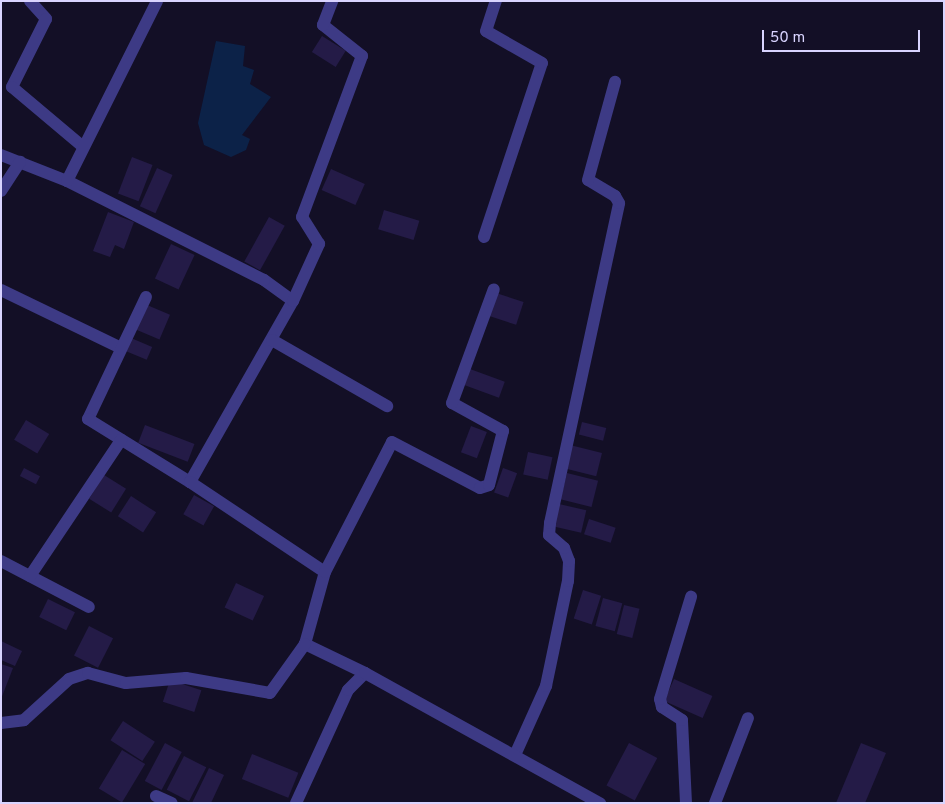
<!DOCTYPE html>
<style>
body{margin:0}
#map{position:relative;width:945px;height:804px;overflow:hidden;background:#130f26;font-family:Overpass,sans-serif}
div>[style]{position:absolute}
.water>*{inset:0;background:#0c2248}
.building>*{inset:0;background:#241b47;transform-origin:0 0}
.street>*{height:12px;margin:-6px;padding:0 6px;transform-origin:6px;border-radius:6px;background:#3d3a85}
span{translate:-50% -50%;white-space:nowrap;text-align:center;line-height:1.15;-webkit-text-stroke:4px #130f26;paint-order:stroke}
.frame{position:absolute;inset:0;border:2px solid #d9d4ff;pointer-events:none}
.scale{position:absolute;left:762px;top:30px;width:158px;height:22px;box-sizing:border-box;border:2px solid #d9d4ff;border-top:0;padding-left:6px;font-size:15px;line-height:18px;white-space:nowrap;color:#d9d4ff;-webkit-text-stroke:4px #130f26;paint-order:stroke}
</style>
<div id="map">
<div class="water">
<i style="clip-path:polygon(216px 41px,245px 46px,243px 66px,254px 70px,250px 84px,271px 97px,242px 135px,250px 139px,246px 150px,231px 157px,204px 145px,198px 123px)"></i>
</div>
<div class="building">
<i style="left:322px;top:36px;width:28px;height:19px;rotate:32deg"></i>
<i style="left:132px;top:157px;width:22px;height:39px;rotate:21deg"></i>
<i style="left:157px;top:168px;width:17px;height:42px;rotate:24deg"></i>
<i style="left:331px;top:169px;width:37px;height:23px;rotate:24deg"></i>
<i style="left:384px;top:210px;width:37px;height:20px;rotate:17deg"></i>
<i style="clip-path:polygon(108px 212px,134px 222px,124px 249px,115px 245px,110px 257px,93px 251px)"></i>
<i style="left:269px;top:217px;width:18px;height:51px;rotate:29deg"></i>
<i style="left:171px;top:244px;width:26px;height:38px;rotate:25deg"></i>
<i style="left:496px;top:293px;width:29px;height:24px;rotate:18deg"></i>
<i style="left:147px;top:305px;width:25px;height:27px;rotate:23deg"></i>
<i style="left:131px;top:338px;width:23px;height:14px;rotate:23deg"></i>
<i style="left:470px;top:369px;width:37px;height:17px;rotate:20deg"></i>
<i style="left:26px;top:420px;width:27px;height:23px;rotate:31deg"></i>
<i style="left:582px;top:422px;width:25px;height:13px;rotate:14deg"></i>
<i style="left:145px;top:425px;width:53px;height:19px;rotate:21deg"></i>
<i style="left:471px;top:426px;width:17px;height:28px;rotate:21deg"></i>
<i style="left:570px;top:445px;width:33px;height:24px;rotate:14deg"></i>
<i style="left:528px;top:452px;width:25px;height:23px;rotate:12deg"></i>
<i style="left:24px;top:468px;width:18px;height:9px;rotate:27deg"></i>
<i style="left:503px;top:468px;width:15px;height:26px;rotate:20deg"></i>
<i style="left:567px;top:473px;width:32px;height:27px;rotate:14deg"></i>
<i style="left:104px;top:475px;width:26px;height:28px;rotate:32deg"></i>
<i style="left:194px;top:495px;width:23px;height:22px;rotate:29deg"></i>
<i style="left:131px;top:496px;width:30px;height:24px;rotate:33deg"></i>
<i style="left:559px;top:504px;width:28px;height:23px;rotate:13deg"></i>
<i style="left:589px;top:519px;width:28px;height:16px;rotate:18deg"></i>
<i style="left:236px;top:583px;width:31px;height:27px;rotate:25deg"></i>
<i style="left:583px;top:590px;width:19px;height:30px;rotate:18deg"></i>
<i style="left:603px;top:598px;width:20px;height:29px;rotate:15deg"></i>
<i style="left:48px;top:599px;width:30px;height:20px;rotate:26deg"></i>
<i style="left:624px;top:605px;width:16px;height:30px;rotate:14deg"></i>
<i style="left:89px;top:626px;width:27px;height:33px;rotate:27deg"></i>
<i style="clip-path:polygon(1px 641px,22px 651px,15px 666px,1px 660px)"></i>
<i style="clip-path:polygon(1px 664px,13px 668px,1px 699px)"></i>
<i style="left:674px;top:679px;width:42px;height:24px;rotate:24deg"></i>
<i style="left:170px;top:680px;width:33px;height:23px;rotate:18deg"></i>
<i style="left:123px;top:721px;width:38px;height:23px;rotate:33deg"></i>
<i style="left:165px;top:743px;width:19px;height:43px;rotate:28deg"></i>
<i style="left:629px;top:743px;width:32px;height:48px;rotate:28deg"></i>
<i style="clip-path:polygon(861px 743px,886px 753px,865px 803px,836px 803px)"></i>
<i style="left:122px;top:750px;width:27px;height:45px;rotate:31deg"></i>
<i style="left:252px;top:754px;width:50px;height:27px;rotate:22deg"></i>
<i style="left:184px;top:756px;width:25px;height:38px;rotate:27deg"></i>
<i style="clip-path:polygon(209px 768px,224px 775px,211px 803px,192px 803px)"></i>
</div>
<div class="street">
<i style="left:30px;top:1px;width:24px;rotate:48deg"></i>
<i style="left:46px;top:19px;width:76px;rotate:116.6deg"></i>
<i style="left:12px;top:87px;width:92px;rotate:40.1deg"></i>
<i style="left:1px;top:155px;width:71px;rotate:21.5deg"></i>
<i style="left:1px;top:191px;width:35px;rotate:-57deg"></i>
<i style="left:484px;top:237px;width:183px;rotate:-71.6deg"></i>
<i style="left:542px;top:63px;width:64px;rotate:-150.3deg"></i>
<i style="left:486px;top:31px;width:32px;rotate:-72deg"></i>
<i style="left:1px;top:290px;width:131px;rotate:25.8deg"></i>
<i style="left:146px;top:297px;width:135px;rotate:115.4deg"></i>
<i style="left:88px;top:419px;width:120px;rotate:31.7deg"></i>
<i style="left:190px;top:482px;width:208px;rotate:-60.4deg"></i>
<i style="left:293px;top:301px;width:36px;rotate:-144deg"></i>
<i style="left:264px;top:280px;width:220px;rotate:-153.3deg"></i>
<i style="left:67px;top:181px;width:201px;rotate:-63.4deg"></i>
<i style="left:293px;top:301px;width:63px;rotate:-65.5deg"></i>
<i style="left:319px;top:244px;width:32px;rotate:-122deg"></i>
<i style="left:302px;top:217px;width:172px;rotate:-69.6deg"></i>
<i style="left:362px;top:56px;width:50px;rotate:-141.5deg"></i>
<i style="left:323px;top:25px;width:26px;rotate:-69deg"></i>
<i style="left:272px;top:340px;width:133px;rotate:29.9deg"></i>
<i style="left:190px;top:482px;width:162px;rotate:33.7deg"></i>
<i style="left:1px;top:561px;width:99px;rotate:27.6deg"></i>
<i style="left:30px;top:576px;width:164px;rotate:-56.2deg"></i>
<i style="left:365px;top:673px;width:67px;rotate:-154.2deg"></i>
<i style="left:305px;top:644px;width:75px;rotate:-74.5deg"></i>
<i style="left:325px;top:572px;width:146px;rotate:-62.7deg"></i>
<i style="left:392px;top:442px;width:99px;rotate:27.6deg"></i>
<i style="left:480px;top:488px;width:9px;rotate:-18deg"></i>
<i style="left:489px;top:485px;width:56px;rotate:-75.5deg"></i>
<i style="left:503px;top:431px;width:58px;rotate:-151.2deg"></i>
<i style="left:452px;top:403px;width:121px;rotate:-69.8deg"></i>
<i style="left:1px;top:723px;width:23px;rotate:-7deg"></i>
<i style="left:24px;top:720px;width:61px;rotate:-42.3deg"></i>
<i style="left:69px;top:679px;width:20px;rotate:-18deg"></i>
<i style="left:88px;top:673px;width:39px;rotate:15deg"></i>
<i style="left:126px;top:683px;width:60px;rotate:-4.8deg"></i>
<i style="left:186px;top:678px;width:85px;rotate:10.1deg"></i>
<i style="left:270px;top:693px;width:60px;rotate:-54.5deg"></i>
<i style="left:515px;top:755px;width:76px;rotate:-65.8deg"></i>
<i style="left:546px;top:686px;width:107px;rotate:-78.2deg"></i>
<i style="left:568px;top:581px;width:20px;rotate:-87deg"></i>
<i style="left:569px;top:561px;width:14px;rotate:-111deg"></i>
<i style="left:564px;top:548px;width:20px;rotate:-139deg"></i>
<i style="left:549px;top:535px;width:12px;rotate:-85deg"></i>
<i style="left:550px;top:523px;width:327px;rotate:-77.8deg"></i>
<i style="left:619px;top:203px;width:8px;rotate:-120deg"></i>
<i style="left:615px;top:196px;width:31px;rotate:-149deg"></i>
<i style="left:588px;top:180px;width:102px;rotate:-74.6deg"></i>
<i style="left:156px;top:796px;width:17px;rotate:24deg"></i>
<i style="left:296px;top:803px;width:124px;rotate:-65.3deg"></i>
<i style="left:348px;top:690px;width:24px;rotate:-45deg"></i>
<i style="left:365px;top:673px;width:269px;rotate:29deg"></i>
<i style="left:686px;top:803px;width:83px;rotate:-92.8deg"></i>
<i style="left:682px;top:720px;width:24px;rotate:-147deg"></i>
<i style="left:662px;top:707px;width:8px;rotate:-104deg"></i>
<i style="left:660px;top:699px;width:107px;rotate:-73.1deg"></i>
<i style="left:715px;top:803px;width:91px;rotate:-68.8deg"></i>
</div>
<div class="frame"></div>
<div class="scale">50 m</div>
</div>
